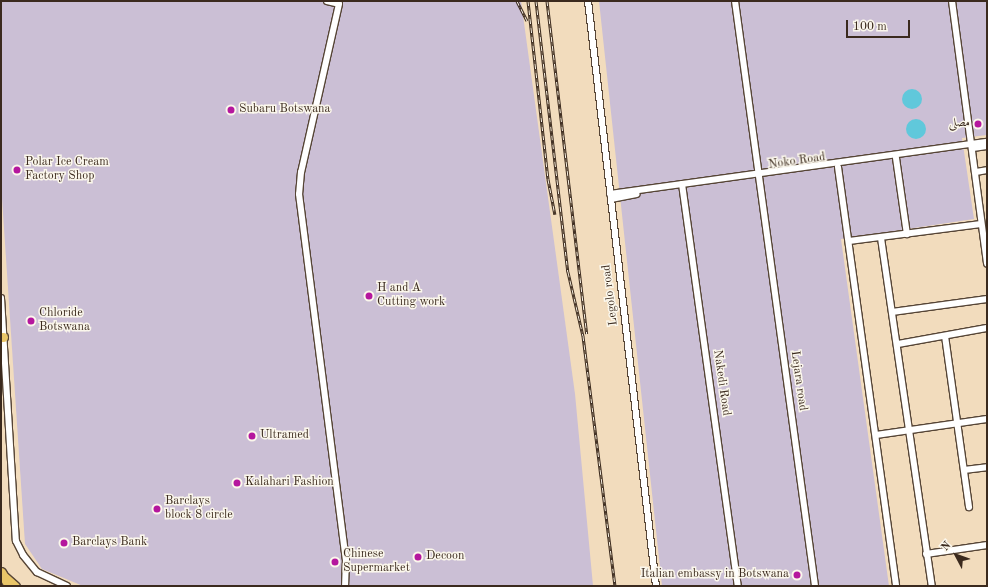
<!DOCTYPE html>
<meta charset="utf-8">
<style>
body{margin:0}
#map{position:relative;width:988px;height:587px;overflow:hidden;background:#f2dcbd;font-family:"Old Standard TT",Amiri,serif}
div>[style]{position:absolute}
.industrial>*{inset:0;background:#cbbfd5}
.water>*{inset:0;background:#60c8db}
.round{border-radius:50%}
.roads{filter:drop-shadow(1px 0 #564536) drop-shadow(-1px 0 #564536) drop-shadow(0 1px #564536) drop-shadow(0 -1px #564536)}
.minor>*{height:6px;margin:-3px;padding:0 3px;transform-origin:3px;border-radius:3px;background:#fff}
.major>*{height:7px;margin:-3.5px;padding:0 3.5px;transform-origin:3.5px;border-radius:3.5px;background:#eac669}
.highway>*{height:9px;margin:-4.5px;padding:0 4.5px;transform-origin:4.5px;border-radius:4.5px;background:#eac669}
.rail>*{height:3px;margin-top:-1.5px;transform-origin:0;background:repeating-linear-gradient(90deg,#fbf7ec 0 4.5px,#3b2a1e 0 9px);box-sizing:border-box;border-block:1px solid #3b2a1e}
.dots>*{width:11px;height:11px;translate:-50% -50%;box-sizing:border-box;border:2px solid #fbf7ec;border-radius:50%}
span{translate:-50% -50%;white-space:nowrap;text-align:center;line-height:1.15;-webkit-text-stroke:3px #fbf7ec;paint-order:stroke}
.poi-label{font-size:12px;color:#3b2a1e}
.left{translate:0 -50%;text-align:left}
.right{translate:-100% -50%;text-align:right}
.street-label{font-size:12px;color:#3b2a1e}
.frame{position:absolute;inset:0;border:2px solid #3b2a1e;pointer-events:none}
.north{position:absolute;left:936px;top:535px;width:40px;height:40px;-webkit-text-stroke:3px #fbf7ec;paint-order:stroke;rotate:311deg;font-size:11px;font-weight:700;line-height:16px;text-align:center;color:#3b2a1e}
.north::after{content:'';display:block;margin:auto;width:14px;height:18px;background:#3b2a1e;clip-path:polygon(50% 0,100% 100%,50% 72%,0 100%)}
.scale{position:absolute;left:846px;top:20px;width:64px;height:18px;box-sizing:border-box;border:2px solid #3b2a1e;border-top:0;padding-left:5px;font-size:12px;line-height:14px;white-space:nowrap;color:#3b2a1e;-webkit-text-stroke:3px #fbf7ec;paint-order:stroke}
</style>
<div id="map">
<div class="industrial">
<i style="clip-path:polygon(1px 1px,521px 1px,575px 394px,593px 586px,83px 586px,42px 569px,25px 544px,1px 183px)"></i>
<i style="clip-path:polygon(599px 1px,987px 1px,987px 135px,962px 138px,974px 219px,841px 239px,889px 586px,662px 586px)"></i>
</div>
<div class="water">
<i class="round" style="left:902px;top:89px;width:20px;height:20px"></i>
<i class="round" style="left:906px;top:119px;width:20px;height:20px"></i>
</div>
<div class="roads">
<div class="minor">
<i style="left:327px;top:1px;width:12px;rotate:14deg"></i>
<i style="left:339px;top:4px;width:172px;rotate:102.7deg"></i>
<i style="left:301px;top:172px;width:22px;rotate:95deg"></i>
<i style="left:299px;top:194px;width:368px;rotate:82.7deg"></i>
<i style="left:346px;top:559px;width:27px;rotate:92deg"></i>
<i style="left:588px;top:1px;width:589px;rotate:83.37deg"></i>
<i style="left:735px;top:1px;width:590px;rotate:82.21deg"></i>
<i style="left:952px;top:1px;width:265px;rotate:82.4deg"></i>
<i style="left:973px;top:148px;width:14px;rotate:-8deg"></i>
<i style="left:896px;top:158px;width:77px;rotate:81.8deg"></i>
<i style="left:838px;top:167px;width:423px;rotate:82.1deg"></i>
<i style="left:976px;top:172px;width:11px;rotate:-10deg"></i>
<i style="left:682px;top:184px;width:406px;rotate:82.1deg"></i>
<i style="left:610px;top:194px;width:381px;rotate:-7.9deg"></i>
<i style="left:611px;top:199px;width:26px;rotate:-11deg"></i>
<i style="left:881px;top:238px;width:352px;rotate:81.7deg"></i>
<i style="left:849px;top:241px;width:133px;rotate:-7.3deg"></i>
<i style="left:1px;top:298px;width:243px;rotate:86.5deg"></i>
<i style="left:16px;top:541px;width:16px;rotate:63deg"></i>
<i style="left:23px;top:555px;width:22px;rotate:51deg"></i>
<i style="left:37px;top:572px;width:33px;rotate:25deg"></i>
<i style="left:892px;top:312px;width:96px;rotate:-7.8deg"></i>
<i style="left:945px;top:336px;width:173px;rotate:82deg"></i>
<i style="left:898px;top:344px;width:90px;rotate:-10.2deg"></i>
<i style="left:876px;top:435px;width:112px;rotate:-8.2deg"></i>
<i style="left:964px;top:470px;width:23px;rotate:-7deg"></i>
<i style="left:926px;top:554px;width:62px;rotate:-8.4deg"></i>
</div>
<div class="major">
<i style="left:6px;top:577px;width:13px;rotate:42deg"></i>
</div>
<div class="highway">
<i style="left:1px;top:337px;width:2px"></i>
<i style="left:1px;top:572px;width:16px;rotate:60deg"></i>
</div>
</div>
<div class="rail">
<i style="left:517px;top:1px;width:22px;rotate:63deg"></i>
<i style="left:528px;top:1px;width:179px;rotate:83.6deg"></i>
<i style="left:548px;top:179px;width:36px;rotate:79deg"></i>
<i style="left:536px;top:1px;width:273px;rotate:83.3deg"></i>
<i style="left:568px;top:272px;width:66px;rotate:76.8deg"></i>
<i style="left:583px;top:336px;width:252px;rotate:82.7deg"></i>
<i style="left:547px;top:1px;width:335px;rotate:83.2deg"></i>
</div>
<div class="dots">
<i style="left:231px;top:110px;background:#b5179e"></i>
<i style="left:978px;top:124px;background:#b5179e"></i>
<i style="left:17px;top:170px;background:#b5179e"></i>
<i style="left:369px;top:296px;background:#b5179e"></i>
<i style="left:31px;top:321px;background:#b5179e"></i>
<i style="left:252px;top:436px;background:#b5179e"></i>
<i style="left:237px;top:483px;background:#b5179e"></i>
<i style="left:157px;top:509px;background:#b5179e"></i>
<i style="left:64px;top:543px;background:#b5179e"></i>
<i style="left:418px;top:557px;background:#b5179e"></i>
<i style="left:335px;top:562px;background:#b5179e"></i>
<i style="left:797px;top:575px;background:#b5179e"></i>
</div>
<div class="poi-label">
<span class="left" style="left:239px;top:110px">Subaru Botswana</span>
<span class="right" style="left:970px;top:124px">مصلى</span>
<span class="left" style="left:25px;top:170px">Polar Ice Cream<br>Factory Shop</span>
<span class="left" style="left:377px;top:296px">H and A<br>Cutting work</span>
<span class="left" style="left:39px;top:321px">Chloride<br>Botswana</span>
<span class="left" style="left:260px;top:436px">Ultramed</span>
<span class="left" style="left:245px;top:483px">Kalahari Fashion</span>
<span class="left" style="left:165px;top:509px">Barclays<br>block 8 circle</span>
<span class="left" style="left:72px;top:543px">Barclays Bank</span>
<span class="left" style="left:343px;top:562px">Chinese<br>Supermarket</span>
<span class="left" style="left:426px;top:557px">Decoon</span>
<span class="right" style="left:789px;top:575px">Italian embassy in Botswana</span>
</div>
<div class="street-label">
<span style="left:797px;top:162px;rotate:-8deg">Noko Road</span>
<span style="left:611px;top:295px;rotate:-97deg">Legolo road</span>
<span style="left:798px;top:381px;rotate:82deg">Lejara road</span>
<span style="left:721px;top:383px;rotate:82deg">Nakedi Road</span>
</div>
<div class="frame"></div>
<div class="north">N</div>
<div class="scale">100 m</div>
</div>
